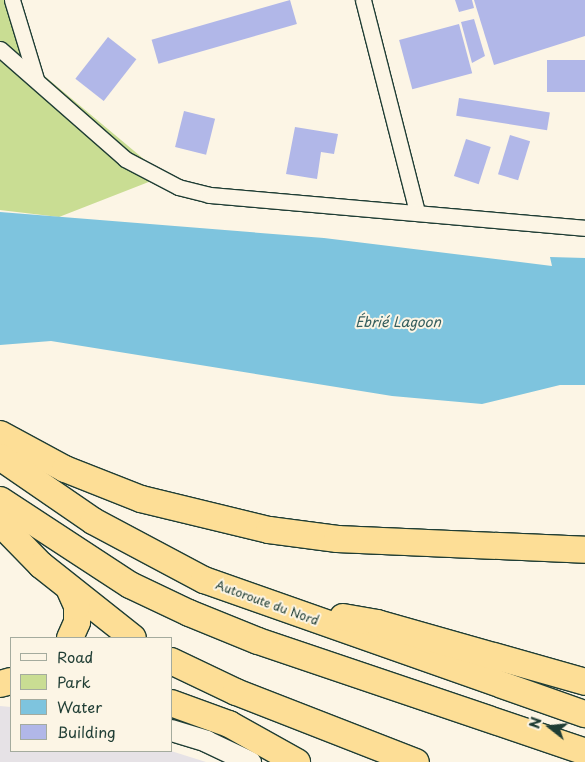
<!DOCTYPE html>
<meta charset="utf-8">
<style>
body{margin:0}
#map{position:relative;width:585px;height:762px;overflow:hidden;background:#fcf5e5;font-family:"Playpen Sans",sans-serif}
div>[style]{position:absolute}
.built>*{inset:0;background:#e6e2e6}
.green>*{inset:0;background:#c9dd93}
.water>*{inset:0;background:#7ec4de}
.building>*{inset:0;background:#b1b7e8;transform-origin:0 0}
.roads{filter:drop-shadow(1px 0 #1f3d34) drop-shadow(-1px 0 #1f3d34) drop-shadow(0 1px #1f3d34) drop-shadow(0 -1px #1f3d34)}
.street>*{height:15px;margin:-7.5px;padding:0 7.5px;transform-origin:7.5px;border-radius:7.5px;background:#fcf5e5}
.secondary>*{height:21px;margin:-10.5px;padding:0 10.5px;transform-origin:10.5px;border-radius:10.5px;background:#fcf5e5}
.highway>*{height:26px;margin:-13px;padding:0 13px;transform-origin:13px;border-radius:13px;background:#fdde96}
span{translate:-50% -50%;white-space:nowrap;text-align:center;line-height:1.15;-webkit-text-stroke:4px #fcf5e5;paint-order:stroke}
.street-label{font-size:12px;color:#1f3d34}
.water-label{font-size:14px;color:#375f5e;font-style:italic}
.legend{position:absolute;left:10px;top:637px;width:162px;height:115px;box-sizing:border-box;background:#fcf5e5;border:1px solid #a4ab9e;margin:0;padding:6px 9px;list-style:none;font-size:15px;color:#1f3d34}
.legend li{display:flex;align-items:center;gap:10px;height:25px}
.legend b{width:25px;border:1px solid #a4ab9e}
.north{position:absolute;left:525px;top:702px;width:50px;height:50px;-webkit-text-stroke:4px #fcf5e5;paint-order:stroke;rotate:286deg;font-size:14px;font-weight:700;line-height:20px;text-align:center;color:#1f3d34}
.north::after{content:'';display:block;margin:auto;width:18px;height:22px;background:#1f3d34;clip-path:polygon(50% 0,100% 100%,50% 72%,0 100%)}
</style>
<div id="map">
<div class="built">
<i style="clip-path:polygon(0 706px,11px 707px,11px 751px,171px 751px,206px 762px,0 762px)"></i>
</div>
<div class="green">
<i style="clip-path:polygon(0 0,10px 0,35px 68px,164px 176px,59px 217px,0 210px)"></i>
</div>
<div class="water">
<i style="clip-path:polygon(0 212px,324px 238px,552px 266px,550px 257px,585px 258px,585px 385px,560px 385px,482px 404px,392px 396px,51px 341px,0 345px)"></i>
</div>
<div class="building">
<i style="left:290px;top:0;width:25px;height:144px;rotate:74deg"></i>
<i style="clip-path:polygon(455px 0,472px 0,474px 8px,459px 12px)"></i>
<i style="clip-path:polygon(474px 0,585px 0,585px 36px,494px 65px)"></i>
<i style="clip-path:polygon(474px 19px,485px 56px,472px 63px,461px 22px)"></i>
<i style="left:459px;top:24px;width:51px;height:62px;rotate:75deg"></i>
<i style="left:108px;top:37px;width:36px;height:53px;rotate:38deg"></i>
<i style="left:585px;top:60px;width:32px;height:38px;rotate:90deg"></i>
<i style="left:459px;top:98px;width:92px;height:18px;rotate:9deg"></i>
<i style="left:184px;top:111px;width:32px;height:37px;rotate:14deg"></i>
<i style="clip-path:polygon(295px 127px,338px 134px,334px 154px,321px 152px,317px 179px,286px 174px)"></i>
<i style="left:510px;top:135px;width:21px;height:41px;rotate:17deg"></i>
<i style="left:466px;top:139px;width:26px;height:39px;rotate:18deg"></i>
</div>
<div class="roads">
<div class="street">
<i style="left:12px;top:0;width:83px;rotate:73.1deg"></i>
<i style="left:363px;top:0;width:219px;rotate:75.7deg"></i>
<i style="left:0;top:49px;width:167px;rotate:41.3deg"></i>
<i style="left:125px;top:159px;width:60px;rotate:27.8deg"></i>
<i style="left:178px;top:187px;width:32px;rotate:14deg"></i>
<i style="left:209px;top:195px;width:377px;rotate:5deg"></i>
</div>
<div class="secondary">
<i style="left:171px;top:730px;width:37px;rotate:17deg"></i>
<i style="left:206px;top:741px;width:49px;rotate:25.5deg"></i>
</div>
<div class="highway">
<i style="left:0;top:434px;width:74px;rotate:28.3deg"></i>
<i style="left:65px;top:469px;width:82px;rotate:21.5deg"></i>
<i style="left:141px;top:499px;width:132px;rotate:13.6deg"></i>
<i style="left:269px;top:530px;width:69px;rotate:7.5deg"></i>
<i style="left:337px;top:539px;width:248px;rotate:2.5deg"></i>
<i style="left:0;top:457px;width:113px;rotate:34.5deg"></i>
<i style="left:93px;top:521px;width:126px;rotate:28deg"></i>
<i style="left:204px;top:580px;width:404px;rotate:19.4deg"></i>
<i style="left:0;top:500px;width:155px;rotate:33.2deg"></i>
<i style="left:130px;top:585px;width:65px;rotate:25.4deg"></i>
<i style="left:189px;top:613px;width:74px;rotate:22.1deg"></i>
<i style="left:258px;top:641px;width:345px;rotate:18.7deg"></i>
<i style="left:0;top:523px;width:59px;rotate:45.7deg"></i>
<i style="left:41px;top:565px;width:117px;rotate:38.4deg"></i>
<i style="left:343px;top:617px;width:35px;rotate:10deg"></i>
<i style="left:377px;top:623px;width:216px;rotate:15.8deg"></i>
<i style="left:70px;top:638px;width:17px;rotate:-66deg"></i>
<i style="left:77px;top:622px;width:16px;rotate:-90deg"></i>
<i style="left:77px;top:606px;width:17px;rotate:-114deg"></i>
<i style="left:171px;top:661px;width:72px;rotate:25.5deg"></i>
<i style="left:236px;top:692px;width:193px;rotate:21.3deg"></i>
<i style="left:0;top:684px;width:11px;rotate:-15deg"></i>
<i style="left:171px;top:703px;width:62px;rotate:19.9deg"></i>
<i style="left:229px;top:724px;width:78px;rotate:29.2deg"></i>
</div>
</div>
<div class="street-label">
<span style="left:267px;top:603px;rotate:20deg">Autoroute du Nord</span>
</div>
<div class="water-label">
<span style="left:398px;top:322px">Ébrié Lagoon</span>
</div>
<ul class="legend">
<li><b style="height:6px;background:#fcf5e5"></b>Road</li>
<li><b style="height:14px;background:#c9dd93"></b>Park</li>
<li><b style="height:14px;background:#7ec4de"></b>Water</li>
<li><b style="height:14px;background:#b1b7e8"></b>Building</li>
</ul>
<div class="north">N</div>
</div>
